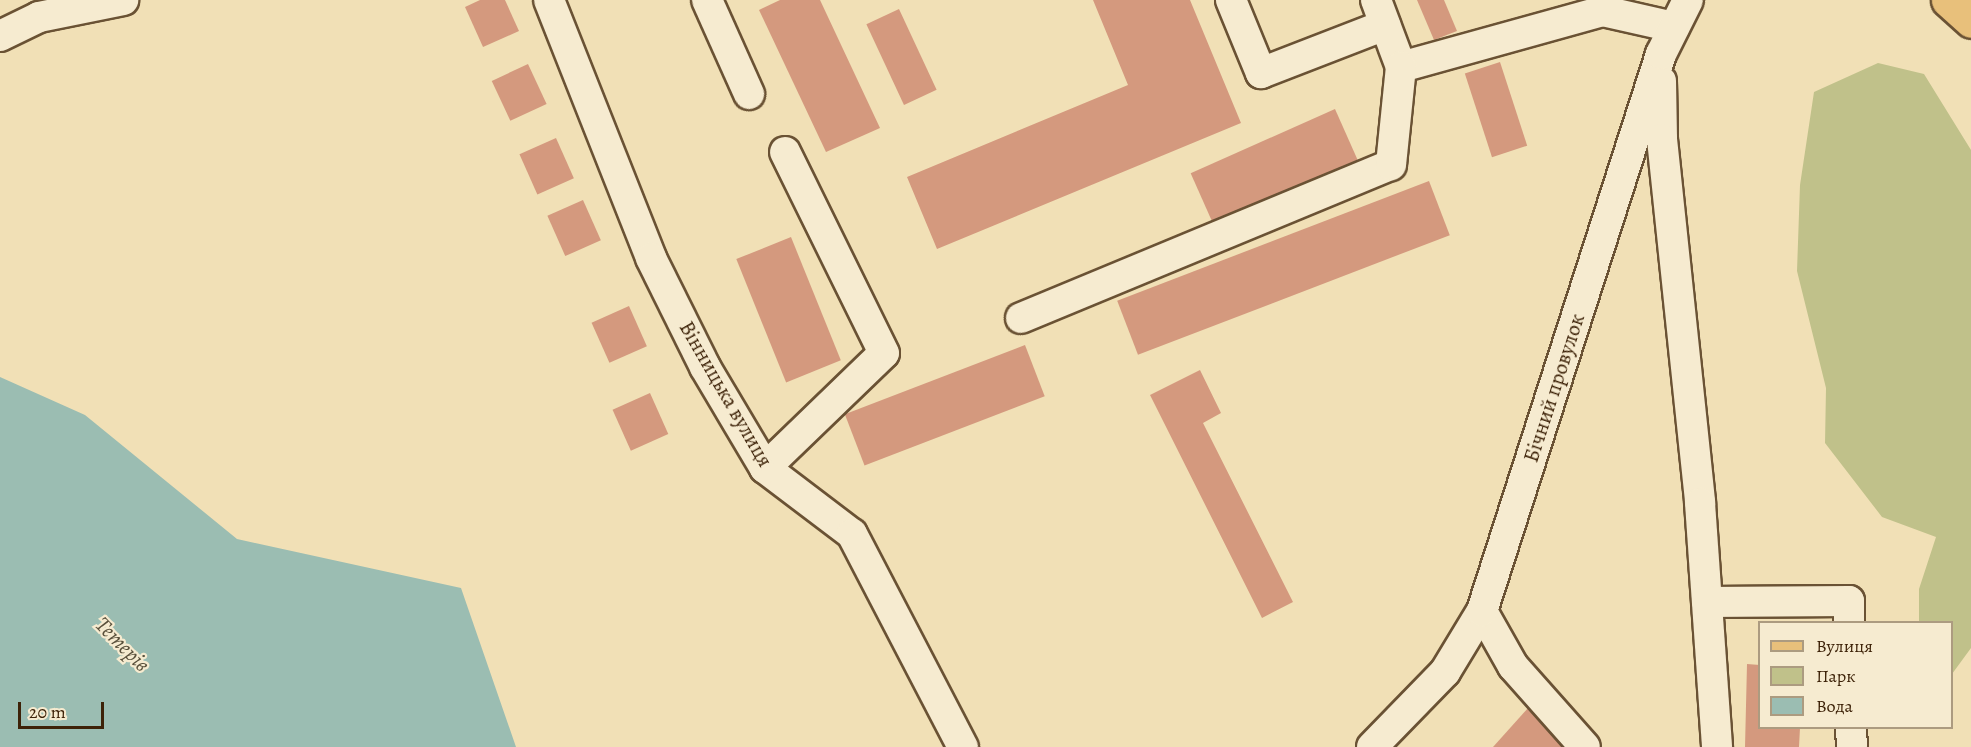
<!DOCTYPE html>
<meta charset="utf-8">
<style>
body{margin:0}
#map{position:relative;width:1971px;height:747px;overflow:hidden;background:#f1e0b6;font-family:Alegreya,serif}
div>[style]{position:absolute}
.green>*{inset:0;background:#c0c18a}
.water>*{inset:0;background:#9bbdb2}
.building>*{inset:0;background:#d4997e;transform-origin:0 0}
.roads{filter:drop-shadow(2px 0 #6a5234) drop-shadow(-2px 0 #6a5234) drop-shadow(0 2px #6a5234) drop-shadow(0 -2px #6a5234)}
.minor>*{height:30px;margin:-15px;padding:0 15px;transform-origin:15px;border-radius:15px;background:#f6ebd0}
.major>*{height:33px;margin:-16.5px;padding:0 16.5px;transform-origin:16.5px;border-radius:16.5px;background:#e8c07b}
span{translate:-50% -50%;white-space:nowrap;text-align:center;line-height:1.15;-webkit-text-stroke:4.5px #f6ebd0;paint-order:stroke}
.street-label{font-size:21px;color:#3d2208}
.water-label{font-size:22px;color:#59503b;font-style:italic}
.legend{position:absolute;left:1758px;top:621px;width:195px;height:108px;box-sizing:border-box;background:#f6ebd0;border:2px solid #ac9b80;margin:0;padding:8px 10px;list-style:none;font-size:18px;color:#3d2208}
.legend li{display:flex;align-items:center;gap:12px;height:30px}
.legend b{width:30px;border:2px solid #ac9b80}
.scale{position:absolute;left:18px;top:702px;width:86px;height:27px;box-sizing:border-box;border:3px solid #3d2208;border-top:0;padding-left:8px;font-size:18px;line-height:21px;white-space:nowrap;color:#3d2208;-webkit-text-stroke:4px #f6ebd0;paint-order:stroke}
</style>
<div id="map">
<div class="green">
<i style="clip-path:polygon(1878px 63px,1924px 74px,1971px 150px,1971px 648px,1952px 674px,1952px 622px,1919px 622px,1919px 589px,1936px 537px,1882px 517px,1825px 443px,1826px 388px,1797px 271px,1800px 185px,1814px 92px)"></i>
</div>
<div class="water">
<i style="clip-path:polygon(0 377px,85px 415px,237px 539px,461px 588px,516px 747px,0 747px)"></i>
</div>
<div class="building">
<i style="clip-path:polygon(480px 0,505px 0,519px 31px,483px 47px,465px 7px)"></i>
<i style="clip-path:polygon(780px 0,820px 0,880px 128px,826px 152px,759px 10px)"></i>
<i style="clip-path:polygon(1093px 0,1190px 0,1241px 123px,937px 249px,907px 177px,1128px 85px)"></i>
<i style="clip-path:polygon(1417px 0,1444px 0,1457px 31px,1434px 40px)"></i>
<i style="left:899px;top:9px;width:89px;height:36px;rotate:65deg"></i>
<i style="left:1500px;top:62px;width:88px;height:37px;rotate:72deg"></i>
<i style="left:528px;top:64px;width:44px;height:40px;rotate:65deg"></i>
<i style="left:1335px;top:109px;width:56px;height:158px;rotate:66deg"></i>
<i style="left:556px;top:138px;width:44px;height:40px;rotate:66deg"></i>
<i style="left:1429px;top:181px;width:58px;height:334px;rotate:69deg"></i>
<i style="left:583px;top:200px;width:44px;height:39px;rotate:66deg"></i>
<i style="left:791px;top:237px;width:133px;height:59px;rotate:68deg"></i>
<i style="left:629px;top:306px;width:44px;height:41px;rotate:66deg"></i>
<i style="left:1025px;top:345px;width:55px;height:193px;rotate:69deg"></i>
<i style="clip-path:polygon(1200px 370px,1221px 413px,1203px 423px,1293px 602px,1262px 618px,1150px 395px)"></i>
<i style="left:650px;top:393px;width:45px;height:41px;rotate:66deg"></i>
<i style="clip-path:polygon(1747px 664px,1760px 665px,1760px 728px,1800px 728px,1799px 747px,1745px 747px)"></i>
<i style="clip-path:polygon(1529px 707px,1563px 747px,1493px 747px)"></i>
</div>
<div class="roads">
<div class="minor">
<i style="left:549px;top:0;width:277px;rotate:68.4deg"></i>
<i style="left:651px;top:258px;width:122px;rotate:63.6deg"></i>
<i style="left:705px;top:367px;width:117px;rotate:59.3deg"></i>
<i style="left:765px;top:468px;width:109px;rotate:37.2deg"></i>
<i style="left:852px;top:534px;width:240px;rotate:62.5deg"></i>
<i style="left:707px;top:0;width:103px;rotate:65.9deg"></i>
<i style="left:1231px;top:0;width:79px;rotate:67.7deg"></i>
<i style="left:1261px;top:73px;width:133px;rotate:-21.2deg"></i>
<i style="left:1376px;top:0;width:72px;rotate:69.5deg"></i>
<i style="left:1401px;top:67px;width:210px;rotate:-15.5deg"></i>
<i style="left:1603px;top:11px;width:73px;rotate:12.7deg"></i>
<i style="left:0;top:36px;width:43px;rotate:-26deg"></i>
<i style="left:39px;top:17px;width:86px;rotate:-11.4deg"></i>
<i style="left:1661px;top:81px;width:58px;rotate:89deg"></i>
<i style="left:1662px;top:139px;width:366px;rotate:84deg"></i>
<i style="left:1700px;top:503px;width:245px;rotate:86deg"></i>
<i style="left:1021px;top:318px;width:400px;rotate:-22.5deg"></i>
<i style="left:1391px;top:165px;width:99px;rotate:-84.2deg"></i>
<i style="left:765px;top:468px;width:165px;rotate:-44deg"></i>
<i style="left:884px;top:353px;width:224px;rotate:-116.2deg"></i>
<i style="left:1707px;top:602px;width:142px;rotate:-0.4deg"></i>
<i style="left:1849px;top:601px;width:21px;rotate:90deg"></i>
<i style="left:1482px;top:611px;width:63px;rotate:60.6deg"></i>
<i style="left:1513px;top:666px;width:108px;rotate:48.4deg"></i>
<i style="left:1851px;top:728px;width:19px;rotate:87deg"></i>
<i style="left:1372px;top:747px;width:105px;rotate:-45.8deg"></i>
<i style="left:1445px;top:672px;width:71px;rotate:-58.8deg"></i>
<i style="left:1482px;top:611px;width:585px;rotate:-72.18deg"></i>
<i style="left:1661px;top:54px;width:60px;rotate:-63.4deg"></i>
</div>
<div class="major">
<i style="left:1948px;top:0;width:31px;rotate:42deg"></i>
</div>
</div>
<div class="street-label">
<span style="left:1554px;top:388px;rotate:-72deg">Бічний провулок</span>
<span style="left:726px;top:394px;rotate:60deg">Вінницька вулиця</span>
</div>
<div class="water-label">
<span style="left:122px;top:645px;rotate:45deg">Тетерів</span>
</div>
<ul class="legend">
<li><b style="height:8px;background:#e8c07b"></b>Вулиця</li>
<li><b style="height:16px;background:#c0c18a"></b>Парк</li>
<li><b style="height:16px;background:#9bbdb2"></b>Вода</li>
</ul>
<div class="scale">20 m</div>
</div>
